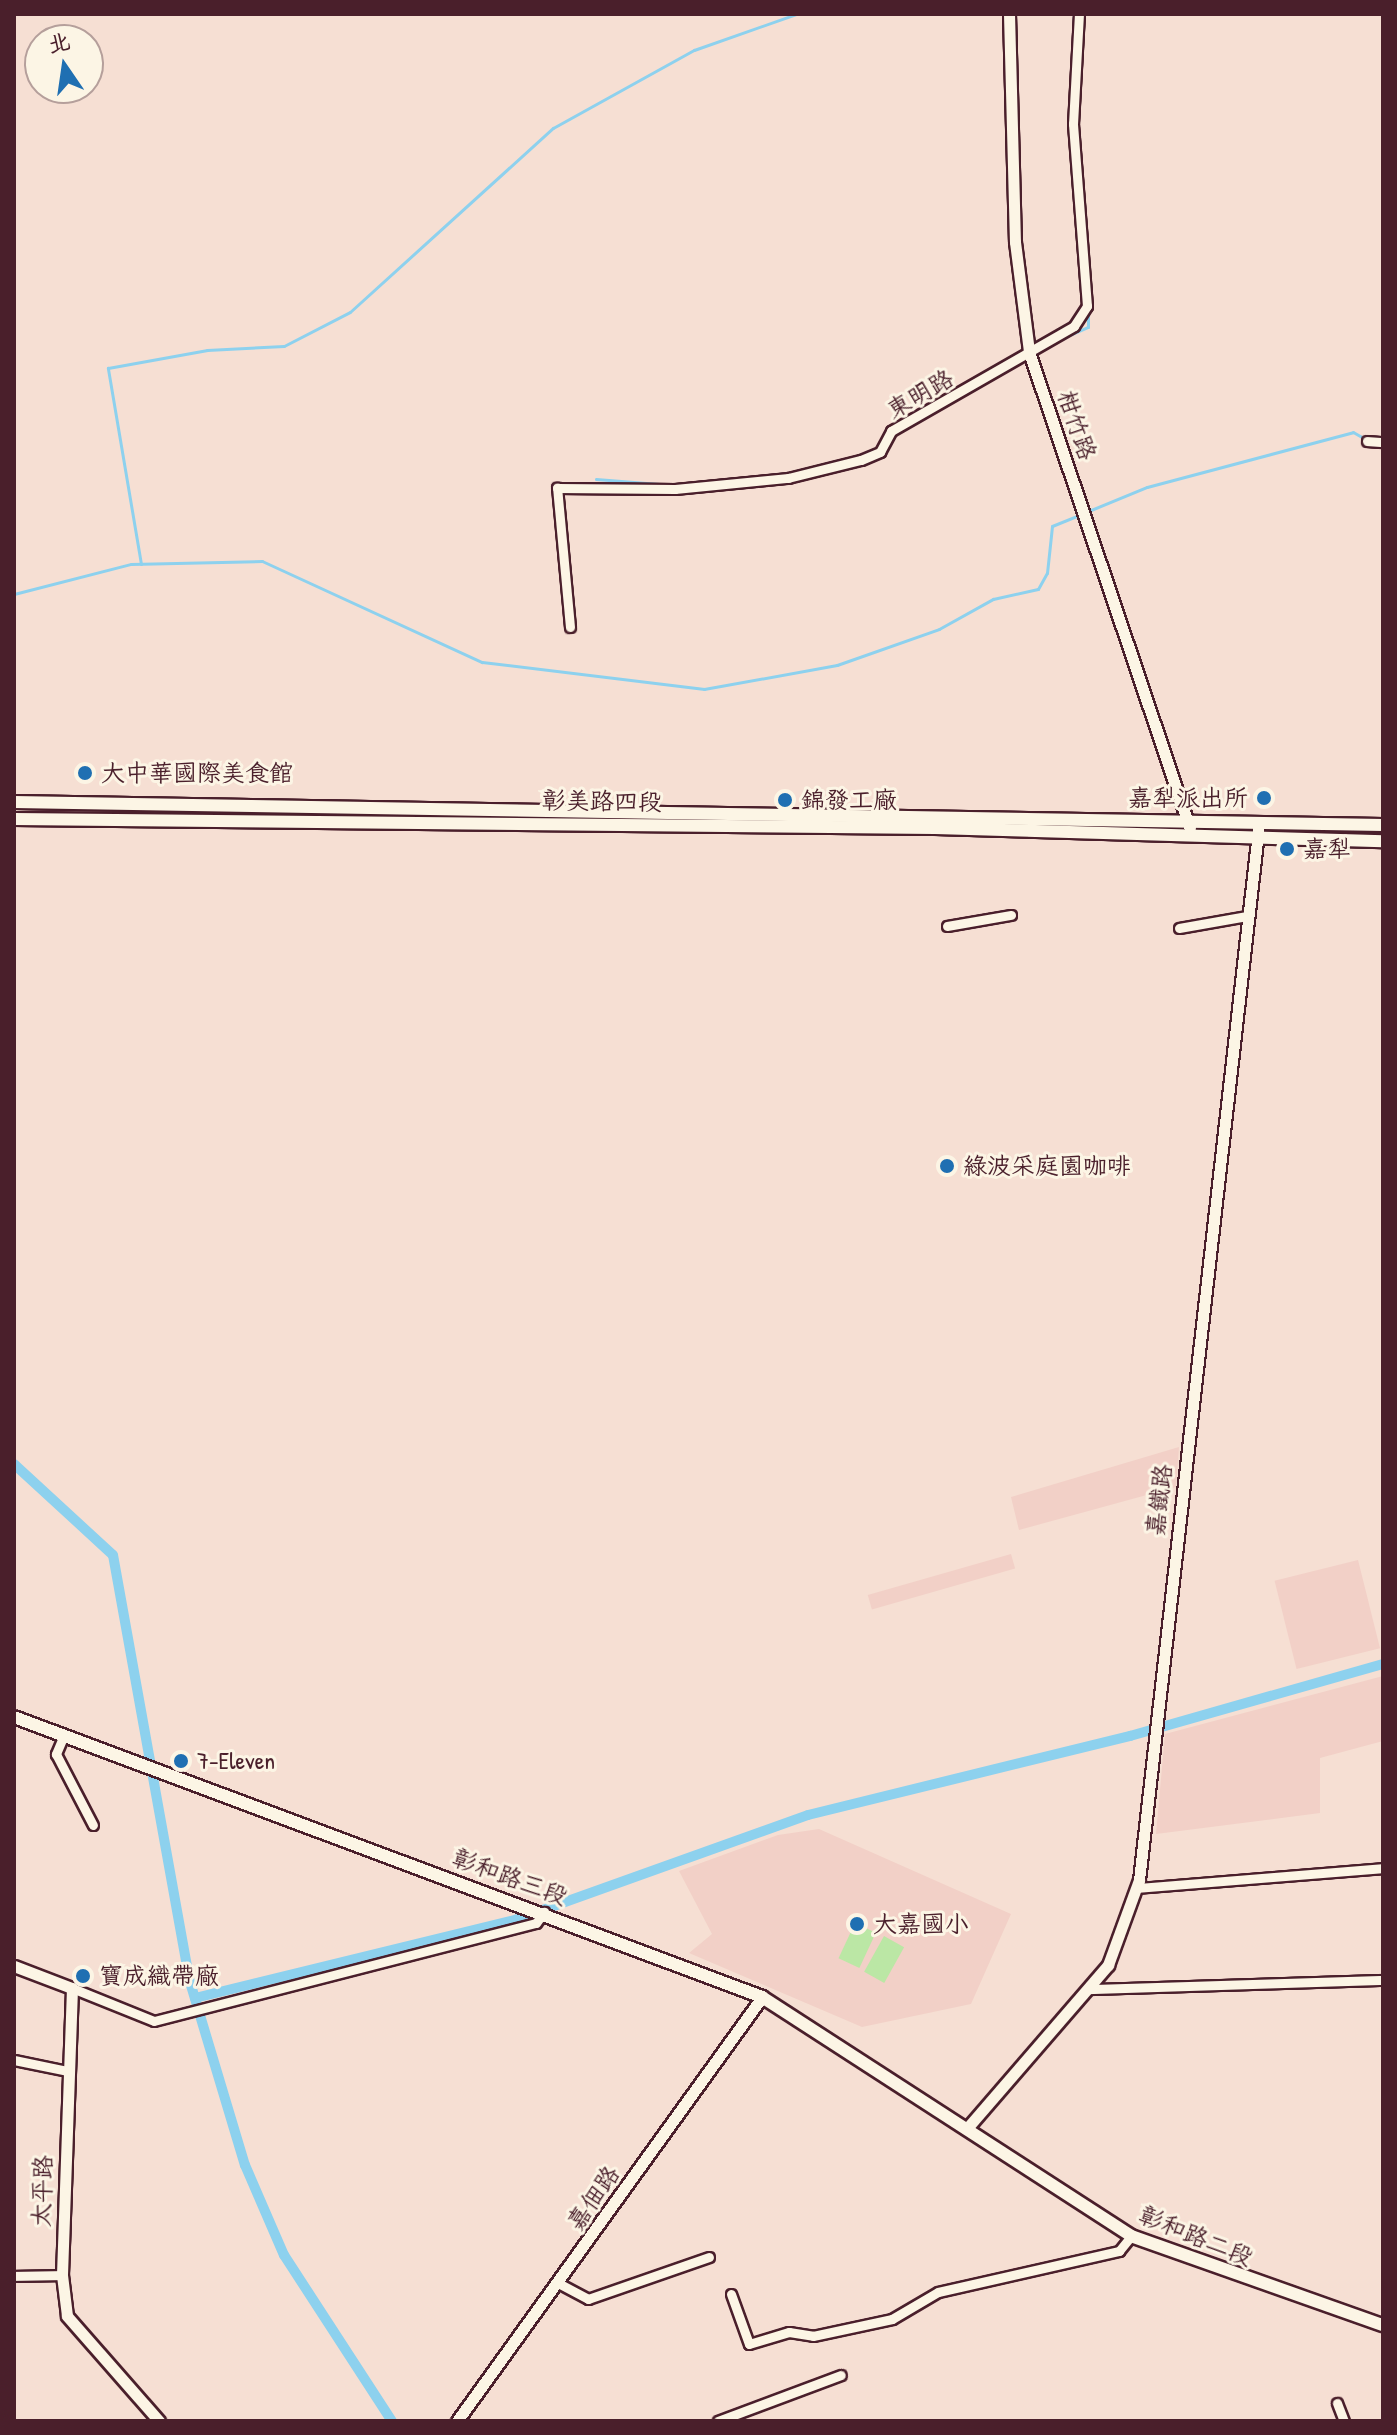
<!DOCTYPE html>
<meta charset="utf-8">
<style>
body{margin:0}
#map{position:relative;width:1397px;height:2435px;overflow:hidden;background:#f6dfd3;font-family:"Patrick Hand","LXGW WenKai TC",sans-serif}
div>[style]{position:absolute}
.built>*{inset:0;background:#f2d0c7;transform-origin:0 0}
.green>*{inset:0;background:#bbe7a5;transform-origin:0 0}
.stream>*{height:3px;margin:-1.5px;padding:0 1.5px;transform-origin:1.5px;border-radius:1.5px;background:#8dd1ee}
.canal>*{height:10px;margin:-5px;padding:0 5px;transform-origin:5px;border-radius:5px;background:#8dd1ee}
.roads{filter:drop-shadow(2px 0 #4a1f2b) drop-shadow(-2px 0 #4a1f2b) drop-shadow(0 2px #4a1f2b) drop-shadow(0 -2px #4a1f2b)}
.minor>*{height:9px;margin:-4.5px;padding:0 4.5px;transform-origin:4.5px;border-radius:4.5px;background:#fcf5e5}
.tertiary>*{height:11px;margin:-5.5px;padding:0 5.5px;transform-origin:5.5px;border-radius:5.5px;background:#fcf5e5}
.secondary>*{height:12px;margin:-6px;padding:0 6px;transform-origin:6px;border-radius:6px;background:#fcf5e5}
.dots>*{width:22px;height:22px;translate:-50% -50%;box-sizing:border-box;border:4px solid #fcf5e5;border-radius:50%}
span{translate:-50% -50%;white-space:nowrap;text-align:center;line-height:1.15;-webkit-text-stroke:6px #fcf5e5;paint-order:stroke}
.street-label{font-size:24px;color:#4a1f2b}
.poi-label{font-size:24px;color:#4a1f2b}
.left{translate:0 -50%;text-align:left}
.right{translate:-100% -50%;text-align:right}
.frame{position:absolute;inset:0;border:16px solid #4a1f2b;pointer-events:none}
.north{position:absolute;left:24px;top:24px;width:80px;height:80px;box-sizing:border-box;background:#fcf5e5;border:2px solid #b59f9b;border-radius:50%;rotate:347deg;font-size:22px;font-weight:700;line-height:32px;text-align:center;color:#4a1f2b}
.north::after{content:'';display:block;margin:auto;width:28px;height:36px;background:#1f6fb2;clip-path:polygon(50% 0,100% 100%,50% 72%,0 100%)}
</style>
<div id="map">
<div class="built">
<i style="clip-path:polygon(1179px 1447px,1176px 1487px,1019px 1530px,1011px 1497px)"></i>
<i style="left:1011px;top:1554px;width:15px;height:149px;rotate:74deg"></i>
<i style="left:1358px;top:1560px;width:91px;height:86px;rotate:76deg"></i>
<i style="clip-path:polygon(1383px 1676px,1383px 1741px,1320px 1758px,1320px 1813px,1156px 1834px,1165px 1734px)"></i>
<i style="clip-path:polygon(819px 1829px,1011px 1914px,971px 2004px,862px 2027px,689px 1953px,712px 1934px,679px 1871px,778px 1835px)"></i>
</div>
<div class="green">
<i style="left:855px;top:1923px;width:23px;height:39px;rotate:25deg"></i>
<i style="left:884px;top:1936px;width:23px;height:41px;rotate:29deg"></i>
</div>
<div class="stream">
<i style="left:1073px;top:38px;width:24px;rotate:-88deg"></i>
<i style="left:1074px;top:194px;width:92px;rotate:85.6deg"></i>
<i style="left:1056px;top:341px;width:35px;rotate:-24deg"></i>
<i style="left:1088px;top:327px;width:19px;rotate:-90deg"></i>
<i style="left:596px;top:479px;width:63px;rotate:4.5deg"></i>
<i style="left:1086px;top:512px;width:66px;rotate:-22.3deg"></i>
<i style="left:1147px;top:487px;width:213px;rotate:-14.9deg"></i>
<i style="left:1353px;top:432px;width:14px;rotate:30deg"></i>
<i style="left:141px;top:564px;width:199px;rotate:-99.6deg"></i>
<i style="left:108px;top:368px;width:101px;rotate:-10.3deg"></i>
<i style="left:207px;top:350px;width:77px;rotate:-3deg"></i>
<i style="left:284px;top:346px;width:74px;rotate:-27.3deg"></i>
<i style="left:350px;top:312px;width:274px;rotate:-42.2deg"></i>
<i style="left:553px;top:128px;width:161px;rotate:-29deg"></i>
<i style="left:694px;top:50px;width:108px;rotate:-19.4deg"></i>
<i style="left:14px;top:594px;width:121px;rotate:-14.4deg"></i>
<i style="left:131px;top:564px;width:131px;rotate:-1.3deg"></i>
<i style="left:262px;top:561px;width:242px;rotate:24.7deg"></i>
<i style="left:482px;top:662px;width:224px;rotate:6.9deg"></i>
<i style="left:704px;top:689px;width:135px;rotate:-10.2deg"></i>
<i style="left:837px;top:665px;width:108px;rotate:-19.4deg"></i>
<i style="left:939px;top:629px;width:62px;rotate:-29.1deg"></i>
<i style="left:993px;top:599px;width:46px;rotate:-12.5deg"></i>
<i style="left:1038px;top:589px;width:18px;rotate:-61deg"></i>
<i style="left:1047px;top:573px;width:47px;rotate:-83.9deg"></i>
<i style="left:1052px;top:526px;width:29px;rotate:-22deg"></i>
</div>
<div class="canal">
<i style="left:14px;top:1464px;width:134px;rotate:42.6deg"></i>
<i style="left:113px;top:1555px;width:434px;rotate:79.8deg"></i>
<i style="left:190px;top:1982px;width:191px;rotate:73.3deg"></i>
<i style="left:245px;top:2165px;width:98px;rotate:66.6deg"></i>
<i style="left:284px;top:2255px;width:198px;rotate:57deg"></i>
<i style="left:195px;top:1998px;width:326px;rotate:-13.7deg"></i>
<i style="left:512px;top:1921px;width:314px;rotate:-19.7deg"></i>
<i style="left:808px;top:1815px;width:332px;rotate:-13.8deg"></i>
<i style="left:1130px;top:1736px;width:263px;rotate:-15.9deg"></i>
</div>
<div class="roads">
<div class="minor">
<i style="left:1367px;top:441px;width:16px;rotate:4deg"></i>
<i style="left:570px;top:627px;width:140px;rotate:-95.3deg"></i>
<i style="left:557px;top:488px;width:118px;rotate:0.5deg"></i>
<i style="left:675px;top:489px;width:114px;rotate:-5.6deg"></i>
<i style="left:788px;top:478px;width:75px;rotate:-13.9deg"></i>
<i style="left:861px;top:460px;width:21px;rotate:-23deg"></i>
<i style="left:880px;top:452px;width:24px;rotate:-62deg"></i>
<i style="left:891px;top:431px;width:211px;rotate:-29.8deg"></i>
<i style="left:1074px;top:326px;width:24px;rotate:-57deg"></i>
<i style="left:1087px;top:306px;width:183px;rotate:-94.4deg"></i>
<i style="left:1073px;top:124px;width:110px;rotate:-86.9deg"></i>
<i style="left:947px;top:926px;width:65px;rotate:-9.8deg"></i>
<i style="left:1179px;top:928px;width:69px;rotate:-10deg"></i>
<i style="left:64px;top:1735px;width:21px;rotate:113deg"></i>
<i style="left:56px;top:1754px;width:80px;rotate:62.5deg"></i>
<i style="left:1137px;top:1888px;width:247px;rotate:-4.6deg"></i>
<i style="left:72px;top:1988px;width:88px;rotate:21.9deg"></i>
<i style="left:154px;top:2021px;width:394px;rotate:-14.4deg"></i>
<i style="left:536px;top:1923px;width:14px;rotate:-54deg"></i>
<i style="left:1090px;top:1989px;width:293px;rotate:-1.8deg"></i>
<i style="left:14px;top:2060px;width:54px;rotate:11.7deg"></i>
<i style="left:14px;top:2276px;width:48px;rotate:-1.2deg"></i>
<i style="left:560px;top:2284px;width:32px;rotate:28deg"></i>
<i style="left:588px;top:2299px;width:128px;rotate:-19.1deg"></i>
<i style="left:731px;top:2294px;width:53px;rotate:70.2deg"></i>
<i style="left:749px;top:2344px;width:42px;rotate:-16.7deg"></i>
<i style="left:789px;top:2332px;width:24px;rotate:9deg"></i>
<i style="left:813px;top:2336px;width:81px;rotate:-12.1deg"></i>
<i style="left:892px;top:2319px;width:53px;rotate:-30.4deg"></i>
<i style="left:938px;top:2292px;width:186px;rotate:-12.8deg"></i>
<i style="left:1119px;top:2251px;width:19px;rotate:-51deg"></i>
<i style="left:1337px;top:2403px;width:19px;rotate:69deg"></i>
<i style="left:718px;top:2421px;width:131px;rotate:-20.5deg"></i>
</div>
<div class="tertiary">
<i style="left:1009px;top:14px;width:228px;rotate:88.5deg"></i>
<i style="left:1015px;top:242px;width:111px;rotate:82.7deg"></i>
<i style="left:1029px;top:352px;width:503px;rotate:71.35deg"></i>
<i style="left:14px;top:1966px;width:62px;rotate:20.8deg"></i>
<i style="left:72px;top:1988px;width:287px;rotate:92deg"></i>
<i style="left:62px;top:2275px;width:41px;rotate:83deg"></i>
<i style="left:67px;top:2316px;width:140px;rotate:48.8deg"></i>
<i style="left:969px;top:2126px;width:213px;rotate:-49.2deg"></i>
<i style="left:1108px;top:1965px;width:90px;rotate:-70deg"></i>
<i style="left:1139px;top:1880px;width:1064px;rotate:-83.52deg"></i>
<i style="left:457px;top:2421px;width:522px;rotate:-54.27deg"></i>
</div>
<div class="secondary">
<i style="left:14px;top:802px;width:1369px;rotate:0.96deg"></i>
<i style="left:14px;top:819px;width:921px;rotate:0.56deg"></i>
<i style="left:935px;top:828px;width:448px;rotate:1.7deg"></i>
<i style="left:14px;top:1717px;width:799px;rotate:20.52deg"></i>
<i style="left:762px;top:1997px;width:440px;rotate:32.9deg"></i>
<i style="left:1131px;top:2236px;width:267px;rotate:19.5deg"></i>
</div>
</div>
<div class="dots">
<i style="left:85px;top:773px;background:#1f6fb2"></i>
<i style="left:1264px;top:798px;background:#1f6fb2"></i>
<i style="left:785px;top:800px;background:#1f6fb2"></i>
<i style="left:1287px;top:849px;background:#1f6fb2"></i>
<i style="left:947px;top:1166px;background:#1f6fb2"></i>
<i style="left:181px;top:1761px;background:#1f6fb2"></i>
<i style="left:857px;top:1924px;background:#1f6fb2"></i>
<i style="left:83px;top:1976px;background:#1f6fb2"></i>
</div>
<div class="street-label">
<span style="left:920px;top:394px;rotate:-30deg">東明路</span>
<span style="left:1077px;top:425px;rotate:71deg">柑竹路</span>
<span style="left:602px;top:801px;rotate:1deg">彰美路四段</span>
<span style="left:1159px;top:1500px;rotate:-83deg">嘉鐵路</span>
<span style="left:510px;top:1877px;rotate:20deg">彰和路三段</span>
<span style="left:42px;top:2191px;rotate:-88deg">太平路</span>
<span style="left:593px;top:2198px;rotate:-55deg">嘉佃路</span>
<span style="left:1196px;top:2236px;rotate:22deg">彰和路二段</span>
</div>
<div class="poi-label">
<span class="left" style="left:101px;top:773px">大中華國際美食館</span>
<span class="right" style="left:1248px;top:798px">嘉犁派出所</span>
<span class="left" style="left:801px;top:800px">錦發工廠</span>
<span class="left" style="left:1303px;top:849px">嘉犁</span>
<span class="left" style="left:963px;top:1166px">綠波采庭園咖啡</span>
<span class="left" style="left:197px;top:1761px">7-Eleven</span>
<span class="left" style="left:873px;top:1924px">大嘉國小</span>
<span class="left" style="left:99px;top:1976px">寶成織帶廠</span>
</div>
<div class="frame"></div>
<div class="north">北</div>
</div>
